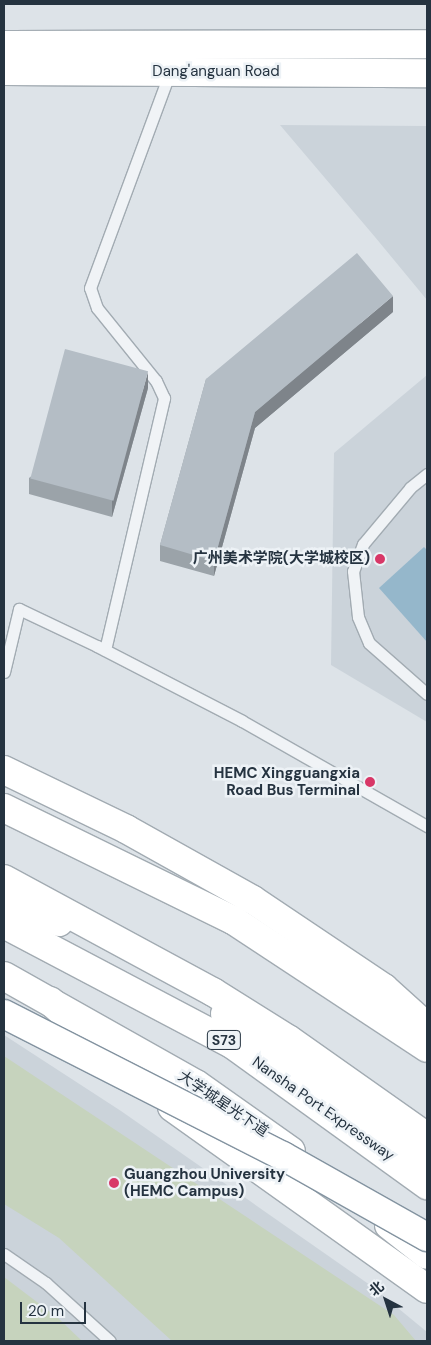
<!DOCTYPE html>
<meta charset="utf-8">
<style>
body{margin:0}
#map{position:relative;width:431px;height:1345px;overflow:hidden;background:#dde3e8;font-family:"DM Sans","Noto Sans SC",sans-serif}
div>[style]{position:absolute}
.built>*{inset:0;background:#cbd3da}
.green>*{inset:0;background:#c6d3bd}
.water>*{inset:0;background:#95b7cb}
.roads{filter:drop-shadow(1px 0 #a2abb2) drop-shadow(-1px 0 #a2abb2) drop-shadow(0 1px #a2abb2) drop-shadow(0 -1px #a2abb2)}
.lane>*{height:11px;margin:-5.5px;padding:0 5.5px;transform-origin:5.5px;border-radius:5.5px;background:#f0f3f6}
.secondary>*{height:28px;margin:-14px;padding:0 14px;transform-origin:14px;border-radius:14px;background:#fff}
.primary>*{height:28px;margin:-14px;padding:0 14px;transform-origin:14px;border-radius:14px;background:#fff}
.highway>*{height:28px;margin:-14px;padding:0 14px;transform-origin:14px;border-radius:14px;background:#fff}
.bridges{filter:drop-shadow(1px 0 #8393a0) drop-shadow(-1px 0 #8393a0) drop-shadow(0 1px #8393a0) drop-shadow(0 -1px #8393a0)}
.highway-bridge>*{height:28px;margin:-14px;padding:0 14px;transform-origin:14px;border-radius:14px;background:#fff}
.wall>*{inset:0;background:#9ba3a9}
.shaded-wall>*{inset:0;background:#7e848a}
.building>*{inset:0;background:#b4bdc5;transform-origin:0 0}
.dots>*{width:14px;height:14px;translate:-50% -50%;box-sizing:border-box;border:2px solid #edf2f6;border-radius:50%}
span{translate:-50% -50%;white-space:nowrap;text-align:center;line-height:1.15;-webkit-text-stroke:5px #edf2f6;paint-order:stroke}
.shield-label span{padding:1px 4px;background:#edf2f6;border:1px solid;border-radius:4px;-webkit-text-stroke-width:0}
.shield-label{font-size:14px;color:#253340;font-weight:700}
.street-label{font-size:15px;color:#253340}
.poi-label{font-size:15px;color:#253340;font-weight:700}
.right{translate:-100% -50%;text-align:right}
.left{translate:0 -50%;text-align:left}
.frame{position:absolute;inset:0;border:5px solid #253340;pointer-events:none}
.north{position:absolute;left:361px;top:1275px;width:50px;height:50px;-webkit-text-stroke:4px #edf2f6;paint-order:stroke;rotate:320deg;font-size:14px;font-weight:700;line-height:20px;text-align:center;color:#253340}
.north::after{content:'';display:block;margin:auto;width:18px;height:22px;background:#253340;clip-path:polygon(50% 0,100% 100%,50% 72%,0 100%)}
.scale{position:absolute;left:20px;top:1302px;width:66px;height:22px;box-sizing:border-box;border:2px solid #253340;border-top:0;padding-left:6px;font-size:15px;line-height:18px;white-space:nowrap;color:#253340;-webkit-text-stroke:4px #edf2f6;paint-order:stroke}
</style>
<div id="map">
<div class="built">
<i style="clip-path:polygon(280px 125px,427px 126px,427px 300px,375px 237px)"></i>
<i style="clip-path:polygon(427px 375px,427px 722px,331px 665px,334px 453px)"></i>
<i style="clip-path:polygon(4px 1035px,121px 1111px,370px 1285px,427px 1332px,427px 1341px,4px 1341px)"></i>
</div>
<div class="green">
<i style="clip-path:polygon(4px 1056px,394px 1315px,416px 1341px,172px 1341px,59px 1238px,4px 1204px)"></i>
<i style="clip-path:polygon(4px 1277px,58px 1318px,82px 1341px,4px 1341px)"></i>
</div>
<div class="water">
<i style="clip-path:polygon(424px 547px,427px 550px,427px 642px,379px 588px)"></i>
</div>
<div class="roads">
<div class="lane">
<i style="left:427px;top:474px;width:22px;rotate:141deg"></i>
<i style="left:410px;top:488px;width:73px;rotate:130deg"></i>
<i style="left:363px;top:544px;width:29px;rotate:110deg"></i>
<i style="left:353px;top:571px;width:46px;rotate:83.8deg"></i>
<i style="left:358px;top:617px;width:28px;rotate:67deg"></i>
<i style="left:369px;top:643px;width:77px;rotate:41.3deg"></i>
<i style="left:105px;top:650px;width:259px;rotate:-76.8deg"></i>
<i style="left:164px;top:398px;width:19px;rotate:-115deg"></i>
<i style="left:156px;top:381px;width:94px;rotate:-128.9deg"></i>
<i style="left:97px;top:308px;width:21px;rotate:-109deg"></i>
<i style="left:90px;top:288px;width:230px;rotate:-69.7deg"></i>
<i style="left:4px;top:672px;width:65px;rotate:-76.6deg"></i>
<i style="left:19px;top:609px;width:86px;rotate:25.4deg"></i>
<i style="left:97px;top:646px;width:163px;rotate:27.3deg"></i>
<i style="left:242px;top:721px;width:213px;rotate:29.6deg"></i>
<i style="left:4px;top:1254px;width:51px;rotate:34.6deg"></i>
<i style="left:46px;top:1283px;width:86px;rotate:42.2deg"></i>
</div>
<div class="secondary">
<i style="left:4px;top:45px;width:423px;rotate:-0.1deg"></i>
<i style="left:4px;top:71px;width:423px;rotate:0.3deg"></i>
<i style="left:4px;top:808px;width:255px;rotate:26.1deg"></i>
<i style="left:233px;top:920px;width:232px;rotate:33.4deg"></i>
<i style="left:4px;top:976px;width:220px;rotate:29.4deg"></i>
<i style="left:196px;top:1084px;width:116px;rotate:35.2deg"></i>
<i style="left:389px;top:1225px;width:48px;rotate:38.3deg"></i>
</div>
<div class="primary">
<i style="left:4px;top:896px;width:61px;rotate:25.3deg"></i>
<i style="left:50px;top:1001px;width:106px;rotate:41.9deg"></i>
<i style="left:225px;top:1014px;width:251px;rotate:36.4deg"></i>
<i style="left:172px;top:1107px;width:313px;rotate:35.5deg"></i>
</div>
<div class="highway">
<i style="left:4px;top:770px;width:136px;rotate:25.8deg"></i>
<i style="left:126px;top:829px;width:145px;rotate:29.2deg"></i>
<i style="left:253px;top:900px;width:158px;rotate:33.9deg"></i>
<i style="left:384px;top:988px;width:58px;rotate:42.2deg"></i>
<i style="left:4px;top:879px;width:238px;rotate:28.4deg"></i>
<i style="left:213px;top:992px;width:89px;rotate:32.1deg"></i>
<i style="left:288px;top:1039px;width:170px;rotate:35.2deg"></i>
<i style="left:4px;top:924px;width:258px;rotate:27.8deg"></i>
<i style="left:232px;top:1044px;width:241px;rotate:35.9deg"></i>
</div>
</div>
<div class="bridges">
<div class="highway-bridge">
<i style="left:4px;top:1014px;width:313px;rotate:27deg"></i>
<i style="left:283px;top:1156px;width:165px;rotate:29.4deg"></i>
</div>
</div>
<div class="wall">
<i style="clip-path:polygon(393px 312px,255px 428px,214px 576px,160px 561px,160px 545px,206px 379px)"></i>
<i style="clip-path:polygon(148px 388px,112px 517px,29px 494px,29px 478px)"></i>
</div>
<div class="shaded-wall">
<i style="clip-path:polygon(393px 296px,393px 312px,255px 428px,214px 576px,214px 561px,255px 412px)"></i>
<i style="clip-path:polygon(148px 372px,148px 388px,112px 517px,112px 501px)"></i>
</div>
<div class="building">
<i style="clip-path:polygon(357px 253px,393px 296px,255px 412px,214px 561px,160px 545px,206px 379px)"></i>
<i style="left:65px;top:349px;width:86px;height:134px;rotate:15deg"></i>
</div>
<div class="dots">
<i style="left:380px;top:559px;background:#d83767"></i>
<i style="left:370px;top:782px;background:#d83767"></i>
<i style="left:114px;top:1183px;background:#d83767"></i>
</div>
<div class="shield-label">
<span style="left:224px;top:1040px">S73</span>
</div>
<div class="street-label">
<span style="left:216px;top:72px">Dang'anguan Road</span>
<span style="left:223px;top:1104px;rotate:34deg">大学城星光下道</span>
<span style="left:323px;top:1109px;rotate:35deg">Nansha Port Expressway</span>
</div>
<div class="poi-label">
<span class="right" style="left:370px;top:559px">广州美术学院(大学城校区)</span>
<span class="right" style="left:360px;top:782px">HEMC Xingguangxia<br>Road Bus Terminal</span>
<span class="left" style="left:124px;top:1183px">Guangzhou University<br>(HEMC Campus)</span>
</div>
<div class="frame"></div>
<div class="north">北</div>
<div class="scale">20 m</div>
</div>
